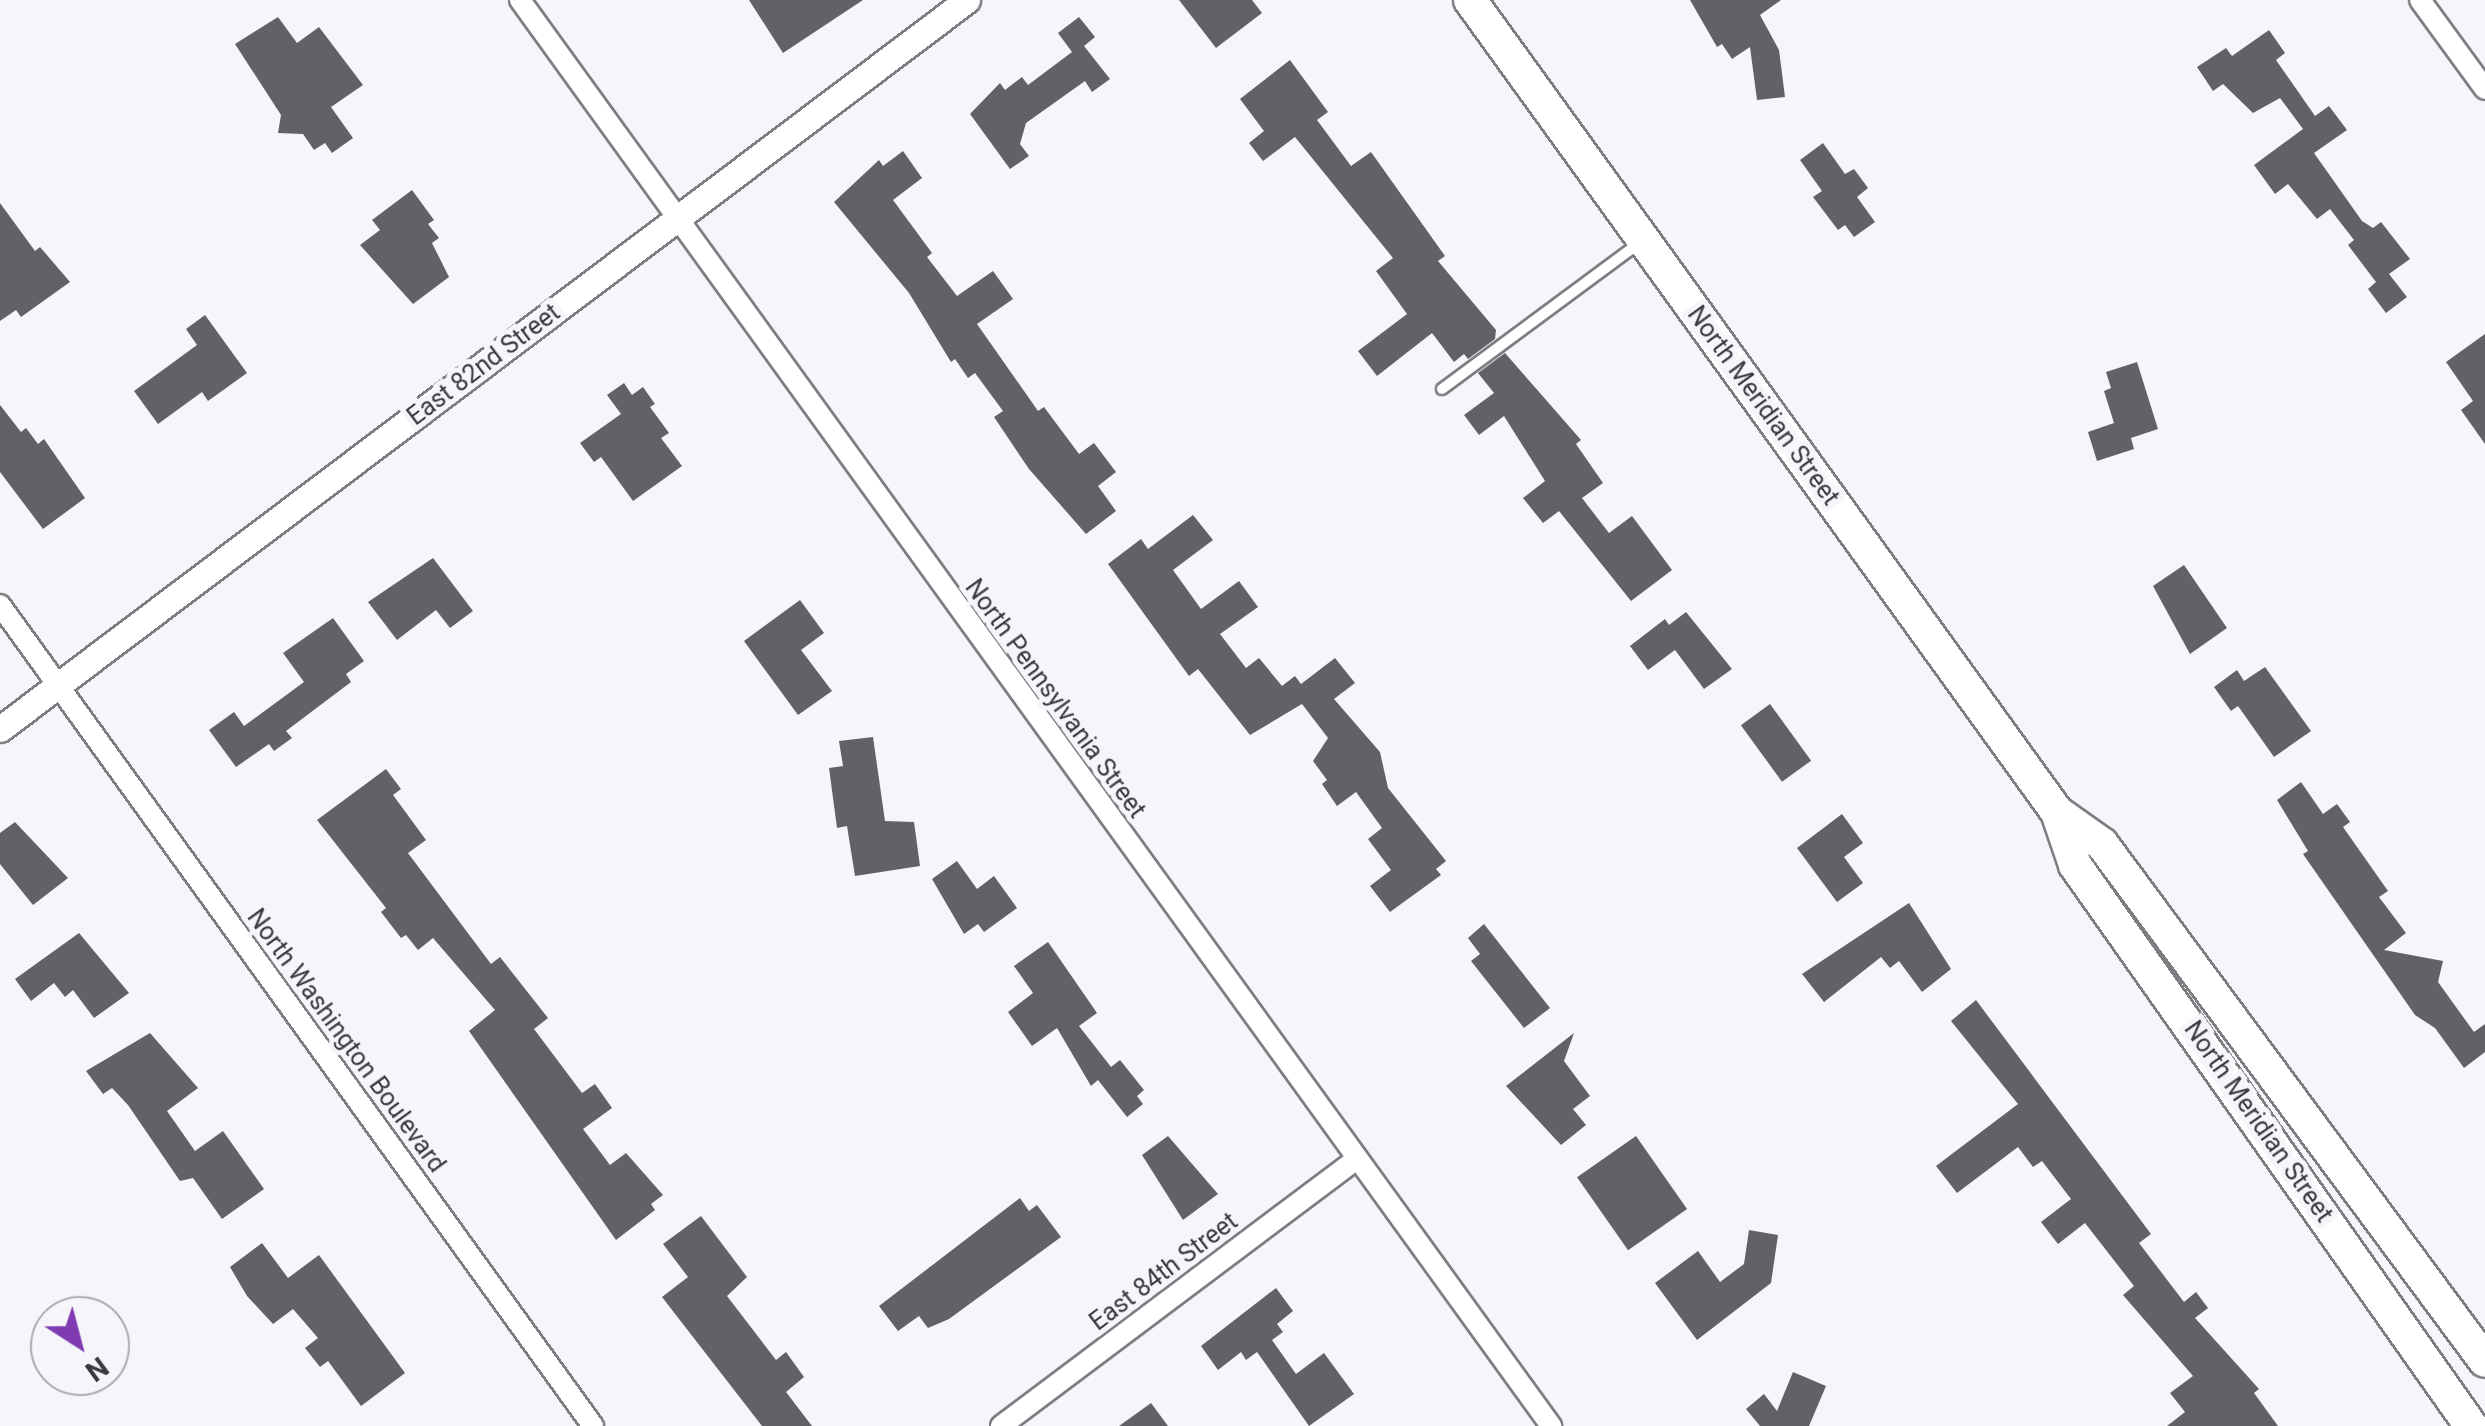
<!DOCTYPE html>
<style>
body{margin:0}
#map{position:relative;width:2485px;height:1426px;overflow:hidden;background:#f5f5fa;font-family:Roboto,sans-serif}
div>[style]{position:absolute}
.building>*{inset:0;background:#626266;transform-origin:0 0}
.roads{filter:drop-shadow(2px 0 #7d7e82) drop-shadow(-2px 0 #7d7e82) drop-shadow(0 2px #7d7e82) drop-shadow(0 -2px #7d7e82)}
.service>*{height:10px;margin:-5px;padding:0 5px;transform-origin:5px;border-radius:5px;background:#fff}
.minor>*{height:20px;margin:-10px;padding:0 10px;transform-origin:10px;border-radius:10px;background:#fff}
.tertiary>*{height:25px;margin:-12.5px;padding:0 12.5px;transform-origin:12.5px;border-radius:12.5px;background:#fff}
.primary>*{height:32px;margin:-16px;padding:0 16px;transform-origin:16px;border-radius:16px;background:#fff}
span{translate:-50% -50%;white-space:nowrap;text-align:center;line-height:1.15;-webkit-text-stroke:10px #f5f5fa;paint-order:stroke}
.street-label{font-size:25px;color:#3a3a3c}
.north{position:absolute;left:30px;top:1296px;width:100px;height:100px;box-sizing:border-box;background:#f5f5fa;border:2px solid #aaaaae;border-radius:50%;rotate:144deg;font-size:28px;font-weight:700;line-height:40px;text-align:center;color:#3a3a3c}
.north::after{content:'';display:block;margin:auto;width:35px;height:45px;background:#7f3cb0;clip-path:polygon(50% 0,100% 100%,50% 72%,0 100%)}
</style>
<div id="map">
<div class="building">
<i style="clip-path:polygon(749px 0,863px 0,783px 53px)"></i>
<i style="clip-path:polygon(1179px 0,1252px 0,1262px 13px,1216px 48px)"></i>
<i style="clip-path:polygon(1690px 0,1781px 0,1760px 15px,1779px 50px,1785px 97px,1757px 100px,1750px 47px,1732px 59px,1722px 44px,1717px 47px)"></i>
<i style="clip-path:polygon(278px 17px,297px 43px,319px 27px,363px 85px,331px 107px,353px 138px,332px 153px,325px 143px,314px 150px,303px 134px,278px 133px,281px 115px,235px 44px)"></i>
<i style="clip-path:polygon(1079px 17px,1095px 37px,1084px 46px,1110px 79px,1092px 92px,1085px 81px,1026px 123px,1020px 144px,1029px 156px,1010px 169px,970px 114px,1000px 83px,1005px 90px,1022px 77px,1028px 85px,1072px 52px,1058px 33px)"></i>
<i style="clip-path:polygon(2269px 30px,2285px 53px,2276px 60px,2315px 116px,2329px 106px,2347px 130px,2314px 153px,2362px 221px,2373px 228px,2381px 222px,2410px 259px,2389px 274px,2407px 297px,2386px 313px,2368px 289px,2376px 282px,2348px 245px,2354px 240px,2330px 209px,2317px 219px,2288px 184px,2275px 194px,2254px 165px,2303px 129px,2280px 98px,2253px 113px,2223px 84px,2213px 91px,2197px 67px,2226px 48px,2232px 56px)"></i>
<i style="clip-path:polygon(1290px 60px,1328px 112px,1317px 120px,1351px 166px,1371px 152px,1445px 256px,1438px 261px,1496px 330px,1495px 339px,1468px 359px,1464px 354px,1454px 362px,1432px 333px,1377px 376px,1358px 351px,1407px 314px,1376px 271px,1393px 258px,1295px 137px,1263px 161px,1249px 143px,1264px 131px,1240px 99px)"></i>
<i style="clip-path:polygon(1823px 143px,1845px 174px,1854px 169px,1868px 188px,1857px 197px,1875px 222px,1854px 237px,1845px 225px,1838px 230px,1813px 197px,1822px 191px,1800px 160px)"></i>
<i style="clip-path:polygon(903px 151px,922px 178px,893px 200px,932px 253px,927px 257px,957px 296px,993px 271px,1013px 299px,977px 324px,1038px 411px,1044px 407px,1079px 454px,1094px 443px,1116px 472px,1098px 486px,1116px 511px,1086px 534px,1029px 469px,994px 417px,1003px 411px,975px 373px,968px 378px,955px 359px,951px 362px,909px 293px,834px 202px,879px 160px,883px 166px)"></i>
<i style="clip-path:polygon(412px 190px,434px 220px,428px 224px,439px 238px,432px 243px,449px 277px,413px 304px,360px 245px,380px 230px,372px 220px)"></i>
<i style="clip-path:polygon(0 203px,35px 251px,40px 247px,70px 282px,21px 317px,16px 310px,0 321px)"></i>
<i style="clip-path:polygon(205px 315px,247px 373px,208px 401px,202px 392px,158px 424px,134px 391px,197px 345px,186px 329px)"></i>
<i style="clip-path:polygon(2485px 334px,2485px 444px,2461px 410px,2473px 401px,2446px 362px)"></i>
<i style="clip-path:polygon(1505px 353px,1581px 440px,1576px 444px,1603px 483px,1582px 498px,1609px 533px,1632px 516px,1672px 570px,1631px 601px,1559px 511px,1543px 523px,1523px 498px,1545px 481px,1504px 416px,1479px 435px,1464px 415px,1494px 393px,1478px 373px)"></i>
<i style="clip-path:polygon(2137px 362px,2158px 429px,2131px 438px,2134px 449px,2097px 461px,2088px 432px,2114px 423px,2104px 391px,2111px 388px,2106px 372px)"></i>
<i style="clip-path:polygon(624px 383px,632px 395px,643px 387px,655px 404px,650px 407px,669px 433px,661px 438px,682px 466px,633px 501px,601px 457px,594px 462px,580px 443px,621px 414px,607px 395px)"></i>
<i style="clip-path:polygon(0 405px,21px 432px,26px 428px,38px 444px,44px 439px,85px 498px,43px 529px,0 472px)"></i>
<i style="clip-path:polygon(1193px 515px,1213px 540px,1173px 570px,1201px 609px,1239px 581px,1258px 607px,1220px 634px,1246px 668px,1259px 658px,1282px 686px,1295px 676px,1301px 684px,1335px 658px,1355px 683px,1334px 699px,1380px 752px,1388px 788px,1446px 861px,1436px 869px,1441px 875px,1390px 912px,1370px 886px,1391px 870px,1368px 839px,1382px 828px,1356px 792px,1337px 806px,1322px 784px,1327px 780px,1313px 761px,1328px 738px,1302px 704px,1250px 735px,1198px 669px,1189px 676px,1108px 564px,1141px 539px,1148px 549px)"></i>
<i style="clip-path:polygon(433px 558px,473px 611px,450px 628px,436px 610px,397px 640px,368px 602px)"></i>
<i style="clip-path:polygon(2184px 565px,2227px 628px,2190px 654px,2153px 586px)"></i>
<i style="clip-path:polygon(800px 600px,824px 633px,801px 650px,832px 691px,798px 715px,744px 641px)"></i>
<i style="clip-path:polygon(1686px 612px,1732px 669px,1704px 689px,1675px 650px,1648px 670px,1630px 646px,1665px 619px,1669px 625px)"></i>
<i style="clip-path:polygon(333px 618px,364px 661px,346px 674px,351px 682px,286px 731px,292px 738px,274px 751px,269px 744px,236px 767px,209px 730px,234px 712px,244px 726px,304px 682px,283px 653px)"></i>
<i style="clip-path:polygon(2265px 667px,2311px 731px,2274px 757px,2238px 706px,2231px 711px,2214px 687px,2237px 670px,2244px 681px)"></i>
<i style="left:1770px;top:704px;width:70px;height:36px;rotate:54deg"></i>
<i style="clip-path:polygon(873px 737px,885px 821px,914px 822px,920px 866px,855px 876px,847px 826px,837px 828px,829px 768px,843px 766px,839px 741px)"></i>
<i style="clip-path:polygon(386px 769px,401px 789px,393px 795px,426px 840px,408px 853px,491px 964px,500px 957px,548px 1018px,534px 1029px,582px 1093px,595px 1084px,612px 1108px,583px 1129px,610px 1165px,626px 1153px,663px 1195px,651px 1204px,655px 1210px,616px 1240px,469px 1031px,495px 1010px,433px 938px,418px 950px,406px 935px,401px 938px,381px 912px,386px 908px,317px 820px)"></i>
<i style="clip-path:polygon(2301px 782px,2323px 814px,2337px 804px,2350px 822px,2343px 827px,2388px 891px,2379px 897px,2406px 933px,2384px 950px,2443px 961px,2438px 982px,2474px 1032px,2485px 1024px,2485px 1052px,2464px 1068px,2435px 1028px,2415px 1015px,2303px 854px,2308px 851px,2277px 800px)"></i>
<i style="clip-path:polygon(1842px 814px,1863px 843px,1844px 857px,1863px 883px,1837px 902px,1797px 848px)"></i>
<i style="clip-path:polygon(15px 822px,68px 878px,33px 905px,0 864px,0 833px)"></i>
<i style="clip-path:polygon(957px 861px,977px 889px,994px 876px,1017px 908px,984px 932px,978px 924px,964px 934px,932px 879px)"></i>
<i style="clip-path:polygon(1909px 903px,1951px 969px,1922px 992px,1899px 961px,1890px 968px,1881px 957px,1824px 1002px,1802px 974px)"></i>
<i style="clip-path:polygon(1484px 924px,1550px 1008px,1524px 1028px,1471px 961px,1480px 954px,1468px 938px)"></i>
<i style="clip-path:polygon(79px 933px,129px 993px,94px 1018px,73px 990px,65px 997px,54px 983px,31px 1001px,15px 979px)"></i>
<i style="clip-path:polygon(1048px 942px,1097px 1013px,1079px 1026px,1111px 1067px,1120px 1060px,1144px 1090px,1137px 1096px,1143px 1104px,1127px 1117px,1098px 1080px,1091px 1086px,1057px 1028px,1032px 1046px,1008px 1012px,1033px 993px,1014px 966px)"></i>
<i style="clip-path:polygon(1976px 1000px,2151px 1234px,2139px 1243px,2184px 1302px,2196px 1292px,2208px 1308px,2195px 1318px,2259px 1389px,2254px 1393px,2278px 1426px,2167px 1426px,2185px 1412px,2170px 1393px,2193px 1376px,2123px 1295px,2134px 1286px,2085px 1223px,2058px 1244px,2041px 1222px,2071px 1199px,2042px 1161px,2033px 1167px,2018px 1147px,1957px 1193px,1936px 1166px,2018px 1104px,1951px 1021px)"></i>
<i style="clip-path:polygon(150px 1033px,198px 1088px,167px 1111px,195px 1151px,223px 1131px,264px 1189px,222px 1219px,193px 1178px,180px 1181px,128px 1105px,112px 1088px,103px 1094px,86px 1071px)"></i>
<i style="clip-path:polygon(1574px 1033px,1564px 1061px,1590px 1096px,1573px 1109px,1586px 1125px,1561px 1145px,1506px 1086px)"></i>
<i style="clip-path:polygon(1168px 1136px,1218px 1194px,1183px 1220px,1142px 1155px)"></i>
<i style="left:1636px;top:1136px;width:89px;height:72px;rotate:55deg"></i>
<i style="clip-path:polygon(1020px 1198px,1029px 1211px,1037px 1205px,1061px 1237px,949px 1319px,928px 1328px,919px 1316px,898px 1331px,879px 1306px)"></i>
<i style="clip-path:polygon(701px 1216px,747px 1277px,727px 1296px,776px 1360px,786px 1352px,804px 1377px,786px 1392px,812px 1426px,762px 1426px,662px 1297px,688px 1277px,663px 1244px)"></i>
<i style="clip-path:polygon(1749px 1230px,1778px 1235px,1771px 1283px,1697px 1340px,1655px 1283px,1698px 1251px,1720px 1282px,1744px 1264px)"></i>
<i style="clip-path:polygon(262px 1243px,288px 1278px,319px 1255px,405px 1373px,361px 1406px,328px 1361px,320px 1367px,305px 1348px,318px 1338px,293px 1309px,273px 1324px,247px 1296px,230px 1267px)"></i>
<i style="clip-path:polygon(1276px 1288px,1293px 1311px,1277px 1324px,1283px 1332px,1272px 1340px,1296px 1374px,1324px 1353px,1354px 1394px,1309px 1426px,1257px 1352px,1246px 1360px,1241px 1352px,1218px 1370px,1201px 1346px)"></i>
<i style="clip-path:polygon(1793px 1372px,1826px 1386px,1809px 1426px,1760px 1426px,1746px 1409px,1764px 1394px,1777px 1411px)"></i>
<i style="clip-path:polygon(1151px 1403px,1168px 1426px,1119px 1426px)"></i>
</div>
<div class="roads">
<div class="service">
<i style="left:1442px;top:389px;width:244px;rotate:-36.5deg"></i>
</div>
<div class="minor">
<i style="left:520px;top:0;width:1760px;rotate:54.13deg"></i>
<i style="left:2420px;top:0;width:110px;rotate:53.9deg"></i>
<i style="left:0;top:605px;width:1013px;rotate:54.16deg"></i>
<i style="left:1001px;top:1426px;width:444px;rotate:-36.9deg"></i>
</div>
<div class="tertiary">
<i style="left:0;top:729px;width:1211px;rotate:-37.01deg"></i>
</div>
<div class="primary">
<i style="left:1470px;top:0;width:1002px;rotate:54.14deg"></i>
<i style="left:2057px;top:812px;width:56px;rotate:71.2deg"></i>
<i style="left:2075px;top:865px;width:687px;rotate:54.78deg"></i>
<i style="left:2057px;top:812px;width:55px;rotate:35.4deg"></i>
<i style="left:2102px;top:844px;width:643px;rotate:53.47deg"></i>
</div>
</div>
<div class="street-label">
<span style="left:484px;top:365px;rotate:-37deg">East 82nd Street</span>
<span style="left:1763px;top:406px;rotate:54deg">North Meridian Street</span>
<span style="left:1055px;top:699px;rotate:54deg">North Pennsylvania Street</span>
<span style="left:346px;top:1041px;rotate:54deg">North Washington Boulevard</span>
<span style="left:2258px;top:1122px;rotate:55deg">North Meridian Street</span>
<span style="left:1164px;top:1272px;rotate:-37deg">East 84th Street</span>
</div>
<div class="north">N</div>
</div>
